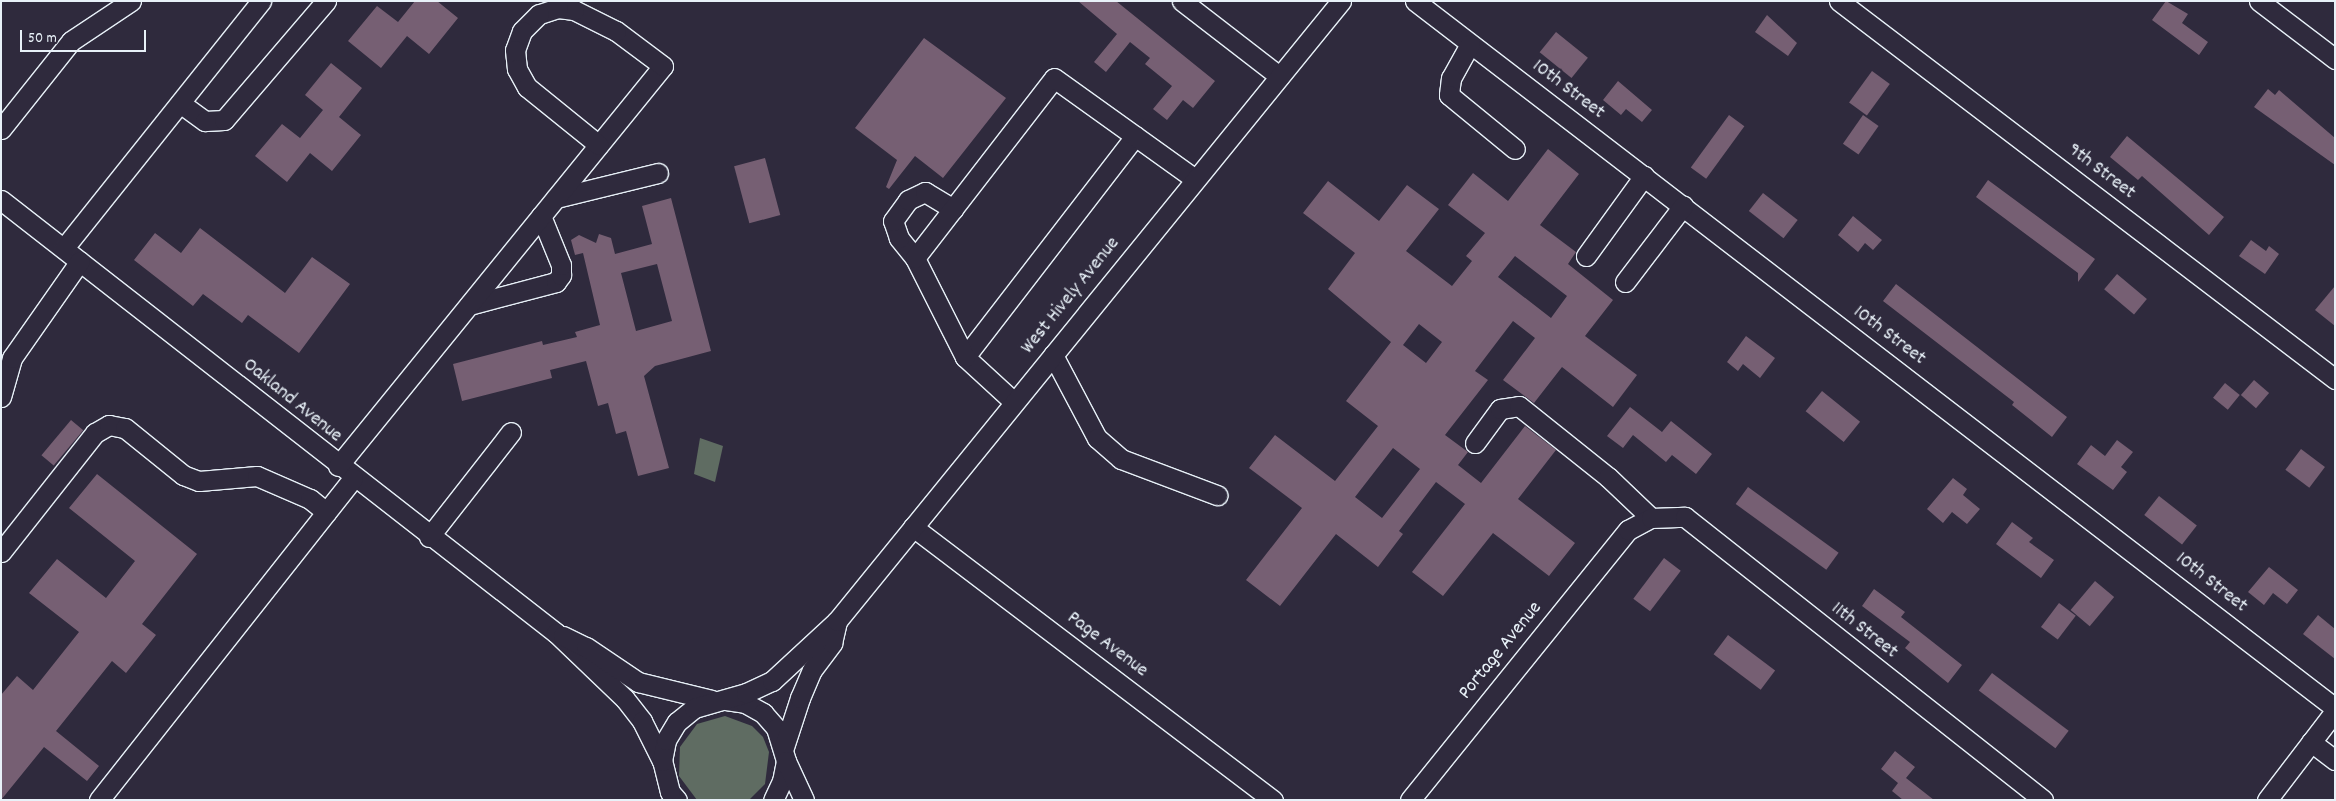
<!DOCTYPE html>
<style>
body{margin:0}
#map{position:relative;width:2336px;height:801px;overflow:hidden;background:#2f2a3d;font-family:Dekko,sans-serif}
div>[style]{position:absolute}
.green>*{inset:0;background:#5f6c62}
.building>*{inset:0;background:#765f73;transform-origin:0 0}
.roads{filter:drop-shadow(1px 0 #e8f1f8) drop-shadow(-1px 0 #e8f1f8) drop-shadow(0 1px #e8f1f8) drop-shadow(0 -1px #e8f1f8)}
.minor>*{height:19px;margin:-9.5px;padding:0 9.5px;transform-origin:9.5px;border-radius:9.5px;background:#2f2a3d}
span{translate:-50% -50%;white-space:nowrap;text-align:center;line-height:1.15;-webkit-text-stroke:4.5px #2f2a3d;paint-order:stroke}
.street-label{font-size:20px;color:#e8f1f8}
.frame{position:absolute;inset:0;border:2px solid #e8f1f8;pointer-events:none}
.scale{position:absolute;left:20px;top:30px;width:126px;height:22px;box-sizing:border-box;border:2px solid #e8f1f8;border-top:0;padding-left:6px;font-size:15px;line-height:18px;white-space:nowrap;color:#e8f1f8;-webkit-text-stroke:4px #2f2a3d;paint-order:stroke}
</style>
<div id="map">
<div class="green">
<i style="clip-path:polygon(700px 438px,723px 446px,715px 482px,694px 474px)"></i>
<i style="clip-path:polygon(725px 716px,752px 726px,763px 737px,769px 752px,765px 784px,749px 800px,697px 800px,679px 776px,680px 747px,697px 724px)"></i>
</div>
<div class="building">
<i style="clip-path:polygon(415px 1px,437px 1px,458px 18px,429px 54px,407px 36px,381px 68px,348px 41px,377px 6px,398px 22px)"></i>
<i style="clip-path:polygon(1078px 1px,1116px 1px,1215px 81px,1193px 108px,1183px 100px,1167px 120px,1153px 109px,1172px 86px,1145px 64px,1150px 58px,1130px 42px,1106px 72px,1094px 62px,1117px 34px)"></i>
<i style="clip-path:polygon(2166px 1px,2188px 14px,2182px 23px,2208px 42px,2199px 55px,2152px 20px)"></i>
<i style="clip-path:polygon(1767px 15px,1797px 43px,1788px 56px,1755px 32px)"></i>
<i style="left:1556px;top:32px;width:41px;height:26px;rotate:39deg"></i>
<i style="clip-path:polygon(924px 38px,1006px 98px,943px 178px,915px 156px,889px 189px,886px 187px,897px 160px,855px 128px)"></i>
<i style="clip-path:polygon(331px 63px,362px 88px,339px 117px,361px 135px,332px 171px,310px 153px,287px 182px,255px 156px,282px 124px,300px 138px,323px 110px,305px 95px)"></i>
<i style="left:1872px;top:71px;width:22px;height:39px;rotate:36deg"></i>
<i style="clip-path:polygon(1618px 81px,1652px 110px,1642px 122px,1626px 109px,1621px 115px,1603px 100px)"></i>
<i style="clip-path:polygon(2268px 89px,2275px 95px,2279px 90px,2335px 138px,2335px 165px,2254px 107px)"></i>
<i style="left:1729px;top:115px;width:19px;height:65px;rotate:36deg"></i>
<i style="left:1863px;top:115px;width:19px;height:35px;rotate:35deg"></i>
<i style="clip-path:polygon(2127px 136px,2224px 217px,2209px 235px,2142px 176px,2138px 180px,2110px 157px)"></i>
<i style="clip-path:polygon(evenodd,1548px 149px,1579px 174px,1540px 225px,1576px 252px,1568px 264px,1613px 300px,1585px 336px,1637px 375px,1613px 407px,1562px 367px,1534px 403px,1503px 380px,1535px 338px,1513px 321px,1475px 371px,1488px 380px,1445px 435px,1468px 452px,1458px 465px,1481px 483px,1525px 426px,1556px 450px,1518px 499px,1575px 543px,1549px 576px,1493px 533px,1443px 596px,1412px 572px,1465px 504px,1436px 482px,1399px 531px,1403px 534px,1378px 567px,1336px 534px,1280px 606px,1246px 580px,1302px 508px,1249px 468px,1275px 435px,1335px 481px,1378px 426px,1346px 401px,1391px 342px,1328px 289px,1355px 253px,1303px 213px,1328px 181px,1379px 221px,1407px 185px,1439px 209px,1406px 251px,1452px 286px,1472px 261px,1466px 256px,1485px 233px,1448px 205px,1473px 173px,1508px 201px,1548px 149px,1515px 256px,1567px 296px,1551px 318px,1498px 277px,1515px 256px,1548px 149px,1419px 324px,1442px 342px,1426px 363px,1403px 345px,1419px 324px,1548px 149px,1393px 448px,1420px 469px,1382px 518px,1355px 497px,1393px 448px)"></i>
<i style="left:765px;top:158px;width:59px;height:32px;rotate:75deg"></i>
<i style="clip-path:polygon(1988px 180px,2095px 259px,2078px 282px,2078px 273px,1976px 197px)"></i>
<i style="left:1763px;top:193px;width:44px;height:23px;rotate:38deg"></i>
<i style="clip-path:polygon(evenodd,671px 198px,711px 351px,655px 366px,644px 376px,669px 468px,638px 476px,626px 431px,616px 434px,608px 403px,598px 406px,586px 361px,550px 370px,552px 378px,462px 401px,453px 364px,542px 341px,543px 345px,577px 337px,575px 332px,600px 325px,583px 253px,575px 255px,571px 240px,579px 235px,596px 243px,599px 234px,611px 238px,615px 254px,652px 244px,642px 206px,671px 198px,657px 264px,672px 321px,636px 331px,621px 273px,657px 264px)"></i>
<i style="clip-path:polygon(1853px 216px,1882px 240px,1873px 250px,1865px 243px,1858px 252px,1838px 235px)"></i>
<i style="clip-path:polygon(200px 228px,285px 293px,312px 257px,350px 284px,299px 353px,248px 315px,242px 323px,203px 294px,193px 306px,134px 260px,155px 233px,181px 253px)"></i>
<i style="clip-path:polygon(2251px 240px,2266px 251px,2269px 246px,2279px 254px,2265px 274px,2239px 256px)"></i>
<i style="left:2117px;top:274px;width:39px;height:20px;rotate:40deg"></i>
<i style="clip-path:polygon(1896px 284px,2067px 417px,2052px 437px,2012px 405px,2014px 402px,1883px 301px)"></i>
<i style="clip-path:polygon(2335px 286px,2335px 326px,2315px 310px)"></i>
<i style="clip-path:polygon(1746px 336px,1775px 358px,1760px 378px,1743px 364px,1738px 371px,1727px 362px)"></i>
<i style="left:2254px;top:380px;width:20px;height:20px;rotate:41deg"></i>
<i style="left:2225px;top:383px;width:19px;height:19px;rotate:39deg"></i>
<i style="left:1822px;top:391px;width:49px;height:26px;rotate:39deg"></i>
<i style="clip-path:polygon(1630px 407px,1662px 432px,1671px 421px,1712px 454px,1696px 474px,1672px 455px,1666px 462px,1633px 435px,1623px 448px,1607px 436px)"></i>
<i style="left:71px;top:420px;width:16px;height:46px;rotate:40deg"></i>
<i style="clip-path:polygon(2117px 440px,2133px 452px,2121px 467px,2127px 472px,2113px 490px,2077px 464px,2091px 445px,2105px 456px)"></i>
<i style="left:2301px;top:449px;width:30px;height:26px;rotate:37deg"></i>
<i style="clip-path:polygon(97px 474px,197px 554px,142px 624px,156px 635px,126px 673px,112px 661px,56px 731px,99px 766px,87px 781px,44px 747px,1px 800px,1px 695px,17px 676px,33px 690px,79px 632px,29px 593px,57px 559px,106px 598px,135px 561px,69px 508px)"></i>
<i style="clip-path:polygon(1953px 478px,1967px 489px,1963px 495px,1980px 509px,1967px 524px,1952px 512px,1943px 523px,1927px 509px)"></i>
<i style="left:1748px;top:487px;width:112px;height:21px;rotate:36deg"></i>
<i style="left:2159px;top:496px;width:48px;height:24px;rotate:38deg"></i>
<i style="clip-path:polygon(2012px 522px,2033px 538px,2029px 542px,2054px 560px,2041px 578px,1996px 544px)"></i>
<i style="left:1664px;top:558px;width:21px;height:51px;rotate:37deg"></i>
<i style="clip-path:polygon(2269px 567px,2298px 590px,2287px 604px,2273px 593px,2264px 605px,2248px 592px)"></i>
<i style="left:2095px;top:581px;width:25px;height:38px;rotate:40deg"></i>
<i style="clip-path:polygon(1874px 589px,1905px 612px,1901px 617px,1962px 665px,1948px 683px,1905px 648px,1910px 642px,1862px 606px)"></i>
<i style="left:2059px;top:603px;width:21px;height:30px;rotate:37deg"></i>
<i style="clip-path:polygon(2318px 615px,2335px 629px,2335px 659px,2303px 634px)"></i>
<i style="left:1728px;top:635px;width:59px;height:24px;rotate:37deg"></i>
<i style="left:1992px;top:673px;width:96px;height:22px;rotate:37deg"></i>
<i style="clip-path:polygon(1895px 751px,1915px 767px,1906px 778px,1934px 800px,1903px 800px,1892px 791px,1898px 783px,1881px 769px)"></i>
</div>
<div class="roads">
<div class="minor">
<i style="left:1182px;top:1px;width:123px;rotate:37.7deg"></i>
<i style="left:1415px;top:1px;width:1160px;rotate:37.54deg"></i>
<i style="left:1839px;top:1px;width:624px;rotate:37.31deg"></i>
<i style="left:2259px;top:1px;width:96px;rotate:37.3deg"></i>
<i style="left:1470px;top:44px;width:39px;rotate:119deg"></i>
<i style="left:1451px;top:78px;width:17px;rotate:97deg"></i>
<i style="left:1449px;top:95px;width:85px;rotate:39.3deg"></i>
<i style="left:180px;top:103px;width:31px;rotate:36deg"></i>
<i style="left:205px;top:121px;width:19px;rotate:-3deg"></i>
<i style="left:224px;top:120px;width:157px;rotate:-49.4deg"></i>
<i style="left:1px;top:129px;width:112px;rotate:-51.5deg"></i>
<i style="left:71px;top:41px;width:72px;rotate:-33.7deg"></i>
<i style="left:556px;top:198px;width:105px;rotate:-13.8deg"></i>
<i style="left:1px;top:200px;width:704px;rotate:37.96deg"></i>
<i style="left:556px;top:633px;width:95px;rotate:43.7deg"></i>
<i style="left:625px;top:699px;width:28px;rotate:52deg"></i>
<i style="left:642px;top:721px;width:45px;rotate:63.4deg"></i>
<i style="left:64px;top:248px;width:316px;rotate:-51.4deg"></i>
<i style="left:1586px;top:256px;width:99px;rotate:-54.1deg"></i>
<i style="left:915px;top:258px;width:26px;rotate:-129deg"></i>
<i style="left:899px;top:238px;width:18px;rotate:-109deg"></i>
<i style="left:893px;top:221px;width:26px;rotate:-54deg"></i>
<i style="left:908px;top:200px;width:19px;rotate:-25deg"></i>
<i style="left:925px;top:192px;width:33px;rotate:31deg"></i>
<i style="left:1625px;top:282px;width:96px;rotate:-52.7deg"></i>
<i style="left:469px;top:305px;width:90px;rotate:-14.8deg"></i>
<i style="left:556px;top:282px;width:9px;rotate:-54deg"></i>
<i style="left:561px;top:275px;width:10px;rotate:-90deg"></i>
<i style="left:561px;top:265px;width:53px;rotate:-112.2deg"></i>
<i style="left:1053px;top:355px;width:94px;rotate:62.1deg"></i>
<i style="left:1097px;top:438px;width:32px;rotate:41deg"></i>
<i style="left:1121px;top:459px;width:103px;rotate:20.6deg"></i>
<i style="left:965px;top:357px;width:279px;rotate:-52.4deg"></i>
<i style="left:1px;top:397px;width:41px;rotate:-74.2deg"></i>
<i style="left:12px;top:358px;width:118px;rotate:-55deg"></i>
<i style="left:1014px;top:402px;width:67px;rotate:-137.4deg"></i>
<i style="left:965px;top:357px;width:111px;rotate:-116.8deg"></i>
<i style="left:915px;top:258px;width:227px;rotate:-52.3deg"></i>
<i style="left:1054px;top:78px;width:173px;rotate:35.6deg"></i>
<i style="left:1475px;top:443px;width:42px;rotate:-53.7deg"></i>
<i style="left:1500px;top:409px;width:19px;rotate:-9deg"></i>
<i style="left:1519px;top:406px;width:114px;rotate:38.6deg"></i>
<i style="left:1608px;top:477px;width:59px;rotate:43.6deg"></i>
<i style="left:338px;top:466px;width:515px;rotate:-50.91deg"></i>
<i style="left:663px;top:66px;width:59px;rotate:-143.3deg"></i>
<i style="left:616px;top:31px;width:47px;rotate:-153.4deg"></i>
<i style="left:574px;top:10px;width:16px;rotate:-173deg"></i>
<i style="left:558px;top:8px;width:20px;rotate:162deg"></i>
<i style="left:539px;top:14px;width:24px;rotate:135deg"></i>
<i style="left:522px;top:31px;width:20px;rotate:110deg"></i>
<i style="left:515px;top:50px;width:19px;rotate:84deg"></i>
<i style="left:517px;top:69px;width:21px;rotate:61deg"></i>
<i style="left:527px;top:87px;width:92px;rotate:38.9deg"></i>
<i style="left:913px;top:527px;width:452px;rotate:37.2deg"></i>
<i style="left:429px;top:537px;width:133px;rotate:-52deg"></i>
<i style="left:1px;top:552px;width:152px;rotate:-51.7deg"></i>
<i style="left:95px;top:433px;width:16px;rotate:-30deg"></i>
<i style="left:109px;top:425px;width:16px;rotate:11deg"></i>
<i style="left:125px;top:428px;width:75px;rotate:39deg"></i>
<i style="left:183px;top:475px;width:17px;rotate:21deg"></i>
<i style="left:199px;top:481px;width:58px;rotate:-4.9deg"></i>
<i style="left:257px;top:476px;width:58px;rotate:23.5deg"></i>
<i style="left:310px;top:499px;width:21px;rotate:39deg"></i>
<i style="left:563px;top:636px;width:25px;rotate:26deg"></i>
<i style="left:586px;top:647px;width:63px;rotate:33.9deg"></i>
<i style="left:638px;top:682px;width:76px;rotate:13.7deg"></i>
<i style="left:726px;top:700px;width:19px;rotate:9deg"></i>
<i style="left:745px;top:703px;width:21px;rotate:29deg"></i>
<i style="left:763px;top:713px;width:20px;rotate:49deg"></i>
<i style="left:776px;top:728px;width:34px;rotate:73deg"></i>
<i style="left:786px;top:761px;width:20px;rotate:101deg"></i>
<i style="left:782px;top:781px;width:21px;rotate:115deg"></i>
<i style="left:2311px;top:742px;width:30px;rotate:37deg"></i>
<i style="left:784px;top:747px;width:52px;rotate:-71.9deg"></i>
<i style="left:800px;top:698px;width:30px;rotate:-67deg"></i>
<i style="left:812px;top:670px;width:34px;rotate:-53deg"></i>
<i style="left:832px;top:643px;width:23px;rotate:-77deg"></i>
<i style="left:786px;top:761px;width:43px;rotate:65.2deg"></i>
<i style="left:99px;top:800px;width:410px;rotate:-51.7deg"></i>
<i style="left:677px;top:800px;width:11px;rotate:-131deg"></i>
<i style="left:670px;top:792px;width:32px;rotate:-104deg"></i>
<i style="left:662px;top:761px;width:21px;rotate:-79deg"></i>
<i style="left:666px;top:740px;width:21px;rotate:-59deg"></i>
<i style="left:677px;top:722px;width:22px;rotate:-39deg"></i>
<i style="left:694px;top:708px;width:54px;rotate:-16.1deg"></i>
<i style="left:746px;top:693px;width:29px;rotate:-25deg"></i>
<i style="left:772px;top:681px;width:88px;rotate:-42.7deg"></i>
<i style="left:837px;top:621px;width:799px;rotate:-50.89deg"></i>
<i style="left:1410px;top:800px;width:347px;rotate:-51.1deg"></i>
<i style="left:1628px;top:530px;width:26px;rotate:-28deg"></i>
<i style="left:1651px;top:518px;width:34px;rotate:-2deg"></i>
<i style="left:1685px;top:517px;width:456px;rotate:38.3deg"></i>
<i style="left:2267px;top:800px;width:112px;rotate:-52.6deg"></i>
</div>
</div>
<div class="street-label">
<span style="left:1568px;top:90px;rotate:37deg">10th Street</span>
<span style="left:2101px;top:172px;rotate:37deg">9th Street</span>
<span style="left:1071px;top:296px;rotate:-51deg">West Hively Avenue</span>
<span style="left:1889px;top:336px;rotate:37deg">10th Street</span>
<span style="left:292px;top:401px;rotate:39deg">Oakland Avenue</span>
<span style="left:2211px;top:583px;rotate:38deg">10th Street</span>
<span style="left:1864px;top:631px;rotate:38deg">11th Street</span>
<span style="left:1107px;top:645px;rotate:37deg">Page Avenue</span>
<span style="left:1501px;top:651px;rotate:-51deg">Portage Avenue</span>
</div>
<div class="frame"></div>
<div class="scale">50 m</div>
</div>
